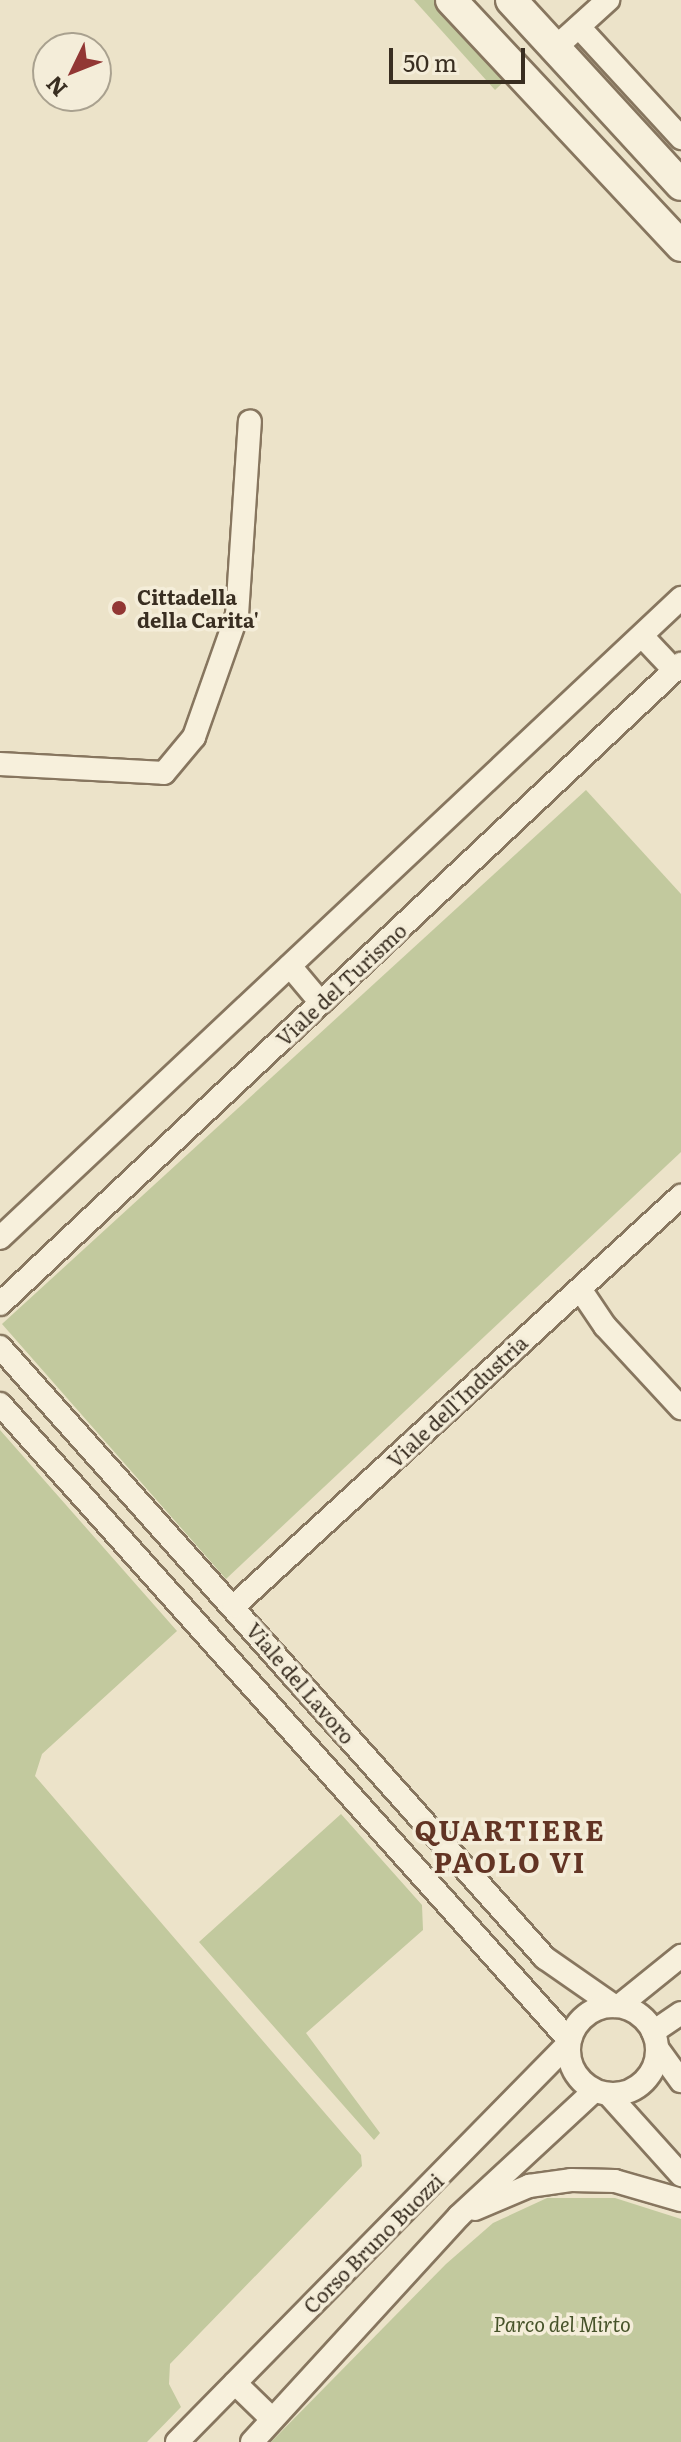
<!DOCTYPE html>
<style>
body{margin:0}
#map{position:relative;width:681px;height:2442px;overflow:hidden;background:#ece3c9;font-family:Literata,serif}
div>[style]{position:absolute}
.green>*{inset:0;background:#c2c99e}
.roads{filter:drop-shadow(2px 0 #87765f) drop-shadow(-2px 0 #87765f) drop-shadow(0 2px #87765f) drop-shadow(0 -2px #87765f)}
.street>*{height:22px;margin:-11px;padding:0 11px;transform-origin:11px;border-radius:11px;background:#f7f0dc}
.street>.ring{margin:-11px;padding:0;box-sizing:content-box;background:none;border:22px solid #f7f0dc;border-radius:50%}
.secondary>*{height:30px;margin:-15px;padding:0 15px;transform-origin:15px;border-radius:15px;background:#f7f0dc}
.dots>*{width:22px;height:22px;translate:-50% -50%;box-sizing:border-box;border:4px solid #f4edd9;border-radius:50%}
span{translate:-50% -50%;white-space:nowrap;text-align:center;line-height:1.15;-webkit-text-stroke:7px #f4edd9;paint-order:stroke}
.poi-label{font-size:20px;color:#392e21;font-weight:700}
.left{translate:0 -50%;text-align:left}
.street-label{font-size:20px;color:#392e21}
.park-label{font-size:20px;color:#47532a;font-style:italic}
.district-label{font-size:28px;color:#623424;font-weight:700;letter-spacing:2px}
.north{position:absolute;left:32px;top:32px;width:80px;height:80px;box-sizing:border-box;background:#f4edd9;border:2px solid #a9a18f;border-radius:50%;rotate:227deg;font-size:22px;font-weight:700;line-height:32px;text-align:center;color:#392e21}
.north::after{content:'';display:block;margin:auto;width:28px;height:36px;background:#923734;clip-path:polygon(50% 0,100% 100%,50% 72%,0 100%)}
.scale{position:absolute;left:389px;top:48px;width:136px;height:36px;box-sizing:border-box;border:4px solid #392e21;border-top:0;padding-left:10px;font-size:24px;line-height:28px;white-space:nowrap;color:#392e21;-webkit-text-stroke:6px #f4edd9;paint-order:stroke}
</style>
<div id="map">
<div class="green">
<i style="clip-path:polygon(414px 0,447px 0,510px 76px,495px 90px)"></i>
<i style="clip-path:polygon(586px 790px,681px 894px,681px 1152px,226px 1579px,2px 1324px)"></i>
<i style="clip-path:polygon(0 1430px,177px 1631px,42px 1754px,35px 1776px,361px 2155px,362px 2166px,170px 2364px,169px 2384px,181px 2407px,147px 2442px,0 2442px)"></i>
<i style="clip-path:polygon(341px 1814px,422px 1905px,423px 1930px,306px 2033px,380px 2133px,374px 2140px,199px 1942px)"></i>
<i style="clip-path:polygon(547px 2198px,615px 2198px,681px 2219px,681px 2442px,271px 2442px,446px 2264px,493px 2223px)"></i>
</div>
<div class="roads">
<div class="street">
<i style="left:579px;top:27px;width:151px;rotate:47.4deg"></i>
<i style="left:555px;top:48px;width:72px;rotate:-42.2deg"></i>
<i style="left:642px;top:636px;width:47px;rotate:46.7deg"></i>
<i style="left:0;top:764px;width:164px;rotate:3.1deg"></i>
<i style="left:164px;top:773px;width:47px;rotate:-50.2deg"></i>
<i style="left:194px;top:737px;width:129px;rotate:-70.6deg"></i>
<i style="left:237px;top:615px;width:194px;rotate:-86.2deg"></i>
<i style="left:290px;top:966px;width:48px;rotate:50deg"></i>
<i style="left:0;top:1238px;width:935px;rotate:-43.22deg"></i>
<i style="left:580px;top:1289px;width:45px;rotate:56deg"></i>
<i style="left:605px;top:1326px;width:112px;rotate:47.2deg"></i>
<i style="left:0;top:1304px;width:935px;rotate:-43.22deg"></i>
<i style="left:0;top:1347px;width:819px;rotate:48.27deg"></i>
<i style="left:545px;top:1958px;width:84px;rotate:34.8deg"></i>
<i style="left:0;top:1404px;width:853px;rotate:48.18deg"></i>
<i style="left:234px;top:1606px;width:607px;rotate:-42.53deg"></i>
<i class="ring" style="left:569px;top:2006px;width:66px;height:66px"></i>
<i style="left:619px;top:2006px;width:80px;rotate:-38.9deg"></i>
<i style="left:653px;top:2032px;width:34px;rotate:-34deg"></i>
<i style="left:657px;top:2048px;width:41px;rotate:54deg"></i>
<i style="left:609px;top:2095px;width:108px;rotate:48deg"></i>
<i style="left:475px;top:2209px;width:59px;rotate:-23.1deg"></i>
<i style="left:529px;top:2186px;width:42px;rotate:-8.1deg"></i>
<i style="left:571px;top:2180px;width:44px;rotate:1.3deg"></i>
<i style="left:615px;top:2181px;width:69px;rotate:16.1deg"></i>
<i style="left:235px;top:2383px;width:52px;rotate:44.2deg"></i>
<i style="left:177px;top:2442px;width:558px;rotate:-45.51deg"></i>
<i style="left:252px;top:2442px;width:306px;rotate:-47.5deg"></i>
<i style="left:459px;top:2216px;width:184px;rotate:-42.8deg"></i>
</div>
<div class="secondary">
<i style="left:451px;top:0;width:337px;rotate:46.9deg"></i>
<i style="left:511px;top:0;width:251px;rotate:47.4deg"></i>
</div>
</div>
<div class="dots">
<i style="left:119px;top:608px;background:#923734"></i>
</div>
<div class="poi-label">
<span class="left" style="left:137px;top:608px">Cittadella<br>della Carita'</span>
</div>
<div class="street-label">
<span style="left:341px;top:984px;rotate:-43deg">Viale del Turismo</span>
<span style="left:457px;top:1401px;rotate:-43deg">Viale dell'Industria</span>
<span style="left:301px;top:1683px;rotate:49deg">Viale del Lavoro</span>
<span style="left:373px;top:2243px;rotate:-45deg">Corso Bruno Buozzi</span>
</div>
<div class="park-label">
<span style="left:562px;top:2323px">Parco del Mirto</span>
</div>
<div class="district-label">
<span style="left:510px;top:1845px">QUARTIERE<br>PAOLO VI</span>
</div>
<div class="north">N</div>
<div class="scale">50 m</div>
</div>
